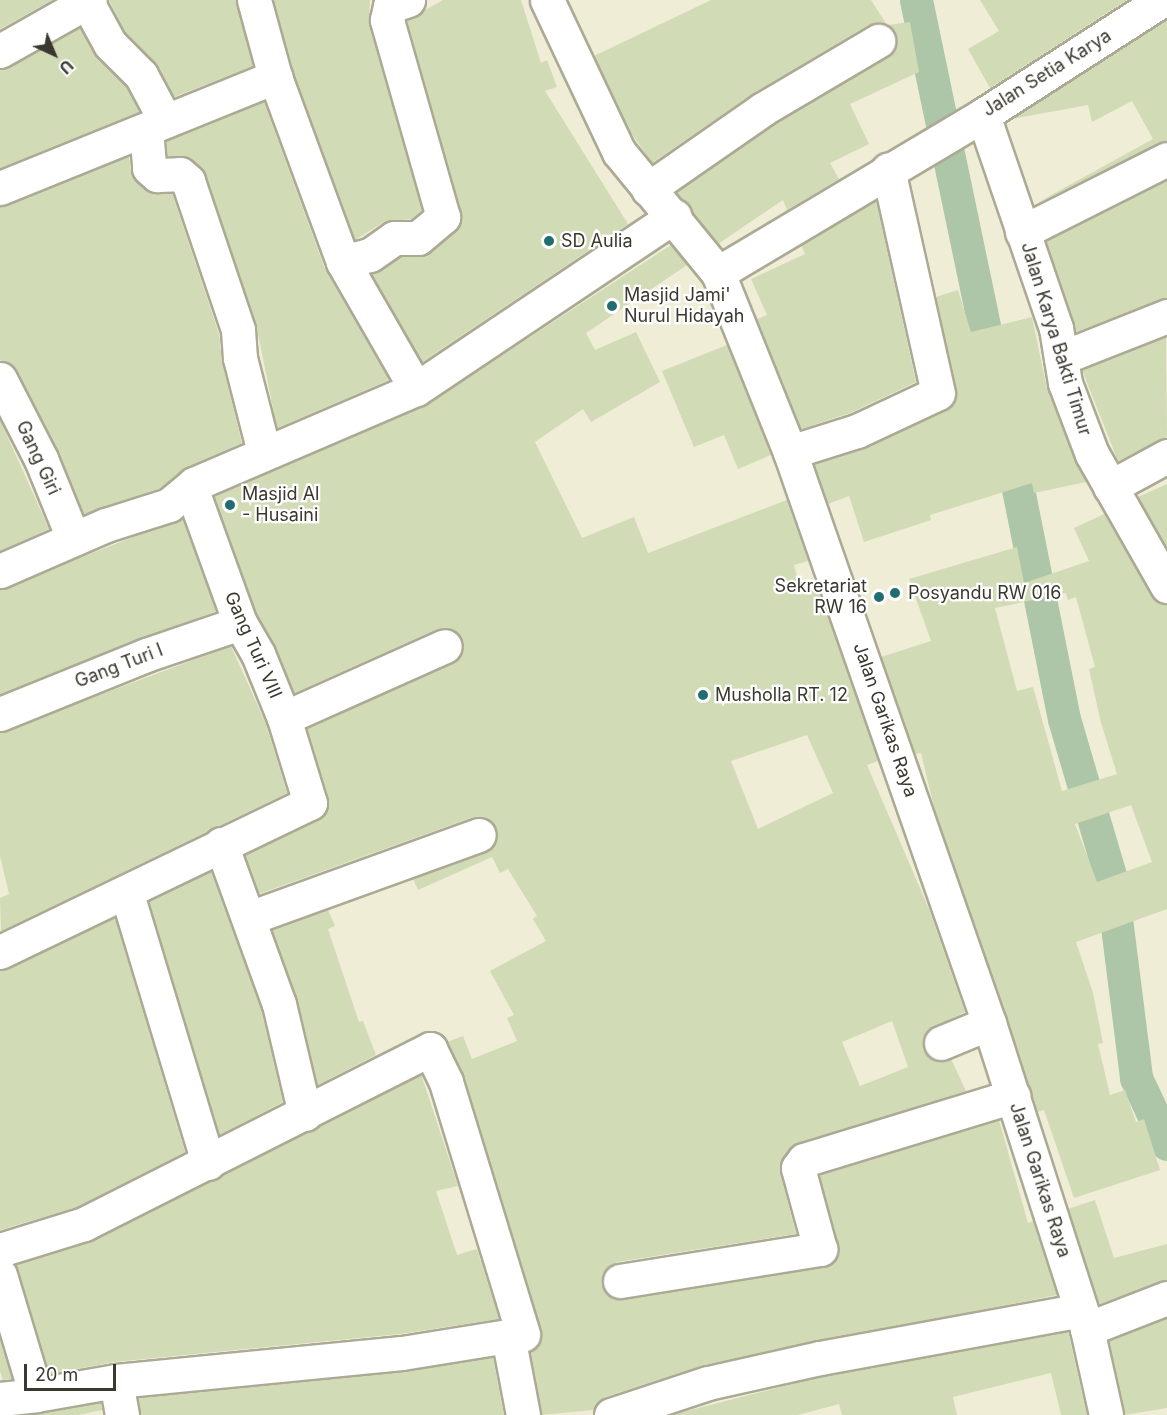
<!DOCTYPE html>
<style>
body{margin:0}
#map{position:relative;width:1167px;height:1415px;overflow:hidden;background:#f0edd6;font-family:Inter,sans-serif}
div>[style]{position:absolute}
.canal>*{height:33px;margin:-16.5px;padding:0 16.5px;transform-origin:16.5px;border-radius:16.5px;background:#adc6a8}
.building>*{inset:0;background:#d1dbb6}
.roads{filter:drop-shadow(2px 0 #aca994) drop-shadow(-2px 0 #aca994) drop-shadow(0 2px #aca994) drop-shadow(0 -2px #aca994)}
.minor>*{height:33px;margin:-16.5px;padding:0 16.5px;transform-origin:16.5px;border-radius:16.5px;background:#fff}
.dots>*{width:16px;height:16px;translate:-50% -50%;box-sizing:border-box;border:3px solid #fff;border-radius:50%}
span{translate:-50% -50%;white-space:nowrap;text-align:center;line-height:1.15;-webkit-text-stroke:4.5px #fff;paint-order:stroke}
.street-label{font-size:18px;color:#3a382f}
.poi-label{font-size:18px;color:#3a382f}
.left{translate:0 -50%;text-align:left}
.right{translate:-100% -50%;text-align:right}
.north{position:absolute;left:24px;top:24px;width:60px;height:60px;-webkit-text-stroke:4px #fff;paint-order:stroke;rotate:136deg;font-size:16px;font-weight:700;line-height:24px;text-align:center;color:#3a382f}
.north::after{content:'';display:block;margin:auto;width:21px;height:27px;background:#3a382f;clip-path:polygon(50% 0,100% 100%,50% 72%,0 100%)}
.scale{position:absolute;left:24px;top:1364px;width:92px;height:27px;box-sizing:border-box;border:3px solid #3a382f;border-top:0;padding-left:8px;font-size:18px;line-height:21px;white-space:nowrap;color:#3a382f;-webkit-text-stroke:4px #fff;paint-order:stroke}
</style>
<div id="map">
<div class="canal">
<i style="left:916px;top:0;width:381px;rotate:78.2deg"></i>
<i style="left:1009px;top:444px;width:280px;rotate:78.7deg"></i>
<i style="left:1064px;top:719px;width:167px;rotate:73.6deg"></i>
<i style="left:1111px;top:879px;width:201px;rotate:82.8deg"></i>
<i style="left:1136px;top:1078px;width:73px;rotate:64.8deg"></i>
</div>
<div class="building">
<i style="clip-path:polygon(0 0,52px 0,0 29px)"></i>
<i style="clip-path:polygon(109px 0,236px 0,253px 66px,174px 97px,154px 62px,125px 33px)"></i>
<i style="clip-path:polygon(273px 0,370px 0,369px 25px,422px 210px,411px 219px,384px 222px,355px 240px,293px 71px)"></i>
<i style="clip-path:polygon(443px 0,521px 0,541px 63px,547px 60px,557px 87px,545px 91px,628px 224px,422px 362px,372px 274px,400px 257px,430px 252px,461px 222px,407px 20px)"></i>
<i style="clip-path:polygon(711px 0,871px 0,887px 25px,868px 25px,752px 94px,652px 163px,629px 130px,594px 56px)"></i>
<i style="clip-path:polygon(980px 0,1127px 0,990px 88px,968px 49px,999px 31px)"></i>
<i style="clip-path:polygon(1167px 19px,1167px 140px,1035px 204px,1153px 139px,1132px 101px,1092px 122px,1088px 105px,1012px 119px)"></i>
<i style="clip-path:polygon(910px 22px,919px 72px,850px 104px,869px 144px,830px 163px,839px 179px,787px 210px,783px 200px,718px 244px,676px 192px,773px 125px,888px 57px,897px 41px,888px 25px)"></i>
<i style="clip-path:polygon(80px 27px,97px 57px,126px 86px,139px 112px,0 168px,0 70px)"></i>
<i style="clip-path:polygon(264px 102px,325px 269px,389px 380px,277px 428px,256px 324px,206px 175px,192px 159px,167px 156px,166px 141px)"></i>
<i style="clip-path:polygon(129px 156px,131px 170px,145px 189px,172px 193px,219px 334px,222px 362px,242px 443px,187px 467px,160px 488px,84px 514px,17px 370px,0 360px,0 206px)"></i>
<i style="clip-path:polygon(1167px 180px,1167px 298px,1076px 332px,1046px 241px)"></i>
<i style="clip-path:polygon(876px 201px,916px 382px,850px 413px,801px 429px,757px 319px,767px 315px,751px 279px,805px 254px,801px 245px)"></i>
<i style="clip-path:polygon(evenodd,671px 245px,687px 265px,586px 333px,595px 350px,636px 332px,660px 382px,591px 422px,583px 409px,535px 442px,582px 538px,634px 517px,648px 553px,787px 500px,808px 561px,794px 565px,801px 591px,818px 588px,878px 761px,867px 765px,929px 909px,965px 1012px,927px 1031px,924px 1050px,938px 1061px,951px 1059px,966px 1091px,790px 1148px,780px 1172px,796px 1234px,617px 1262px,603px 1274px,602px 1285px,613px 1298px,623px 1300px,824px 1267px,838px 1255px,838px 1245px,819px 1175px,999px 1120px,1028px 1223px,1033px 1221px,1057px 1295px,704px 1365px,605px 1397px,593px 1410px,541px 1415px,530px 1351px,541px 1339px,541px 1329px,464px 1077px,447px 1042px,463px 1036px,472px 1059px,517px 1041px,507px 1018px,514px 1015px,490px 971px,546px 941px,533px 919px,537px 916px,508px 869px,500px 873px,492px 857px,418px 890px,413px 879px,486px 852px,497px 839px,496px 828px,483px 817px,473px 817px,259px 894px,245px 855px,325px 814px,328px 798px,307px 728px,453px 663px,460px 656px,462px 639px,455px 631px,437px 629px,294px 693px,257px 615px,214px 496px,426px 405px,671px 245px,807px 735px,833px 793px,758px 829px,731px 761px,807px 735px,671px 245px,892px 1021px,908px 1067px,860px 1086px,842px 1042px,892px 1021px)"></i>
<i style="clip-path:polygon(958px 290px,971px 332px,1032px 317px,1047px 389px,1086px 482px,1034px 493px,1032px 483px,930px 515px,931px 520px,864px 542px,849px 496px,828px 504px,814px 464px,865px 448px,952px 405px,956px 389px,936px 297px)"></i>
<i style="clip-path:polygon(1166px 337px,1167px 437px,1118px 461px,1082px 370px)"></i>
<i style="clip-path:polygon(727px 345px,771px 455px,738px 469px,724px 435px,694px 447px,662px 371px)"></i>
<i style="clip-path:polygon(0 420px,49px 529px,0 551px)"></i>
<i style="clip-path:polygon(1167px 484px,1167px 548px,1138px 497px)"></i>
<i style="clip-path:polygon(evenodd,1104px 514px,1151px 595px,1167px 605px,1167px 909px,1076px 942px,1093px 993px,1103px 1043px,1098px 1044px,1110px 1095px,1125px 1090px,1136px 1122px,1144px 1119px,1160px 1170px,1074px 1198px,1044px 1110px,1037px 1112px,935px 811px,921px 753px,915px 754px,881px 657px,931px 641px,909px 579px,1017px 547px,1024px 583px,1089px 561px,1074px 528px,1104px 514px,1066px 593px,1068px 600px,1076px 597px,1095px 667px,1089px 669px,1101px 723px,1117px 774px,1062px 791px,1033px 687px,1017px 691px,995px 608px,1066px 593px,1104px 514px,1131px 805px,1152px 862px,1097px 882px,1075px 824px,1131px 805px)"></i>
<i style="clip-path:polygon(182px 518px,216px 611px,0 694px,0 589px)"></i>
<i style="clip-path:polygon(231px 646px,266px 724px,287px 793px,1px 931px,0 898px,9px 894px,0 856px,0 732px)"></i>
<i style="clip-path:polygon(211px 871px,261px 1009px,283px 1102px,219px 1135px,149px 901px)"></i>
<i style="clip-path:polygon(328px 910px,335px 926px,328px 929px,359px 1022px,363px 1021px,376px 1055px,317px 1085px,297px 1000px,272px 930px)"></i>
<i style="clip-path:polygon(115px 918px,185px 1152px,77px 1207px,0 1230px,0 971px)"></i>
<i style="clip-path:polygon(421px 1074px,458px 1186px,436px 1191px,457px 1255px,477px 1249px,499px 1319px,400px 1334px,114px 1362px,49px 1374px,15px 1265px,92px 1241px)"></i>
<i style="clip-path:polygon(1095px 1200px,1114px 1258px,1167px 1244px,1167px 1280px,1099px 1304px,1068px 1209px)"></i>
<i style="clip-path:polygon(1167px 1318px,1167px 1408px,1124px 1415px,1109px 1341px)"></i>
<i style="clip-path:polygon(1068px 1331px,1087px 1415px,1061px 1415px,1051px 1373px,953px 1397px,957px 1415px,842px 1415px,839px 1404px,798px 1415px,671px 1415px,824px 1376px)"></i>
<i style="clip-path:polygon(0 1340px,12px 1379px,3px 1380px,0 1371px)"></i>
<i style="clip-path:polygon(493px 1357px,504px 1415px,140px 1415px,138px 1398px,404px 1372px)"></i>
<i style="clip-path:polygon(101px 1403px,102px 1410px,78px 1415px,26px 1415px)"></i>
</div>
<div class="roads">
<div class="minor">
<i style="left:254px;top:0;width:80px;rotate:74.7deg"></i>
<i style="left:275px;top:77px;width:197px;rotate:69.8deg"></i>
<i style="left:343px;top:262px;width:146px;rotate:60.1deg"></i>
<i style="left:547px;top:0;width:168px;rotate:64.7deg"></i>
<i style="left:619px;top:152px;width:156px;rotate:50.7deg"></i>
<i style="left:718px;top:273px;width:193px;rotate:68.1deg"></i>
<i style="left:790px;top:452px;width:605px;rotate:70.79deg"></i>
<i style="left:989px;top:1023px;width:321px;rotate:72.2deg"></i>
<i style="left:1087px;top:1329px;width:88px;rotate:77.5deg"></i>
<i style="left:87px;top:2px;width:48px;rotate:61.3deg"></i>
<i style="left:110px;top:44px;width:44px;rotate:45deg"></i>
<i style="left:141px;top:75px;width:51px;rotate:61.9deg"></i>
<i style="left:0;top:51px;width:103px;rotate:-29.5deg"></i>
<i style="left:983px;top:115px;width:225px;rotate:71.1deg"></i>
<i style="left:1056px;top:328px;width:56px;rotate:80.7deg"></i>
<i style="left:1065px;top:383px;width:76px;rotate:69.2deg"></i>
<i style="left:1092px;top:454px;width:152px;rotate:60.4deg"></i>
<i style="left:146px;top:130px;width:38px;rotate:85deg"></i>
<i style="left:149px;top:168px;width:11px;rotate:41deg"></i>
<i style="left:157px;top:175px;width:23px;rotate:-2deg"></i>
<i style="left:180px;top:174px;width:11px;rotate:41deg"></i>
<i style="left:188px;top:181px;width:157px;rotate:71.4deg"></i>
<i style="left:238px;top:330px;width:28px;rotate:86deg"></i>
<i style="left:240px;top:358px;width:97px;rotate:75.7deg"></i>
<i style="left:0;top:188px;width:297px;rotate:-22deg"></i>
<i style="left:648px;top:189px;width:140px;rotate:-34.8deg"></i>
<i style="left:763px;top:109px;width:134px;rotate:-30.6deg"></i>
<i style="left:1022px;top:232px;width:162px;rotate:-26.7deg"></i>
<i style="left:343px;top:262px;width:28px;rotate:-15deg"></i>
<i style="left:370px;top:255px;width:29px;rotate:-35deg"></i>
<i style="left:394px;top:238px;width:24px"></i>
<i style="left:418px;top:238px;width:33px;rotate:-40deg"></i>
<i style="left:443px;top:217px;width:205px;rotate:-105.9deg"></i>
<i style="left:387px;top:20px;width:14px;rotate:-78deg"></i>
<i style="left:390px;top:6px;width:19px;rotate:-18deg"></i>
<i style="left:718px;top:273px;width:309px;rotate:-30.8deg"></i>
<i style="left:983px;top:115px;width:213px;rotate:-32.7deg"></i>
<i style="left:1061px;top:358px;width:114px;rotate:-21.6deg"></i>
<i style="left:0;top:379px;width:90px;rotate:62.9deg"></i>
<i style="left:41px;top:459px;width:85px;rotate:67.9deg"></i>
<i style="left:790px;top:452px;width:70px;rotate:-17.4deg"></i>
<i style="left:857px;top:431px;width:89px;rotate:-25.1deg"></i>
<i style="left:938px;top:393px;width:229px;rotate:-102.6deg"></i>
<i style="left:1110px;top:487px;width:65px;rotate:-28.5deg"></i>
<i style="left:0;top:571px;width:116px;rotate:-23.5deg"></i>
<i style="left:106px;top:525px;width:66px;rotate:-17.6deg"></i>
<i style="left:169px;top:505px;width:33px;rotate:-40deg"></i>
<i style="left:194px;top:484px;width:241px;rotate:-23.2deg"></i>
<i style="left:416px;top:389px;width:311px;rotate:-33.8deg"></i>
<i style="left:0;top:714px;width:157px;rotate:-22deg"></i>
<i style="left:146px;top:655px;width:99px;rotate:-18.8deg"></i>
<i style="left:284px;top:718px;width:176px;rotate:-24.1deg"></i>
<i style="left:221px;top:844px;width:170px;rotate:70.1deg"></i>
<i style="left:279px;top:1004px;width:113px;rotate:76.7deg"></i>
<i style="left:127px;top:894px;width:281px;rotate:73.2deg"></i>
<i style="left:252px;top:917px;width:241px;rotate:-19.9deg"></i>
<i style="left:0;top:952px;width:344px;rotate:-25.7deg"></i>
<i style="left:310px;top:803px;width:89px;rotate:-107deg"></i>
<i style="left:284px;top:718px;width:69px;rotate:-112.1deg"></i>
<i style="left:258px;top:654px;width:36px;rotate:-120deg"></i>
<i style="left:240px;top:623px;width:144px;rotate:-109.9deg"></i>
<i style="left:941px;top:1043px;width:52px;rotate:-22.6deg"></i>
<i style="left:0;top:1250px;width:88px;rotate:-17.2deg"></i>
<i style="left:84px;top:1224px;width:388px;rotate:-26.8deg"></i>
<i style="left:430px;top:1049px;width:37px;rotate:64deg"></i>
<i style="left:446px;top:1082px;width:264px;rotate:73deg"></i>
<i style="left:0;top:1275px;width:125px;rotate:73.3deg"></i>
<i style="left:36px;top:1395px;width:81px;rotate:-9.9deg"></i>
<i style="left:116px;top:1381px;width:35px;rotate:80deg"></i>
<i style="left:620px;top:1281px;width:203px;rotate:-9.1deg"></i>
<i style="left:820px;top:1249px;width:84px;rotate:-105.2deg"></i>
<i style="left:798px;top:1168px;width:10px;rotate:-53deg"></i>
<i style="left:804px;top:1160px;width:219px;rotate:-17deg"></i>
<i style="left:1087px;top:1329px;width:86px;rotate:-21.2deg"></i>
<i style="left:116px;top:1381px;width:287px;rotate:-5.6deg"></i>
<i style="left:402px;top:1353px;width:107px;rotate:-9.1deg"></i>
<i style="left:508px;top:1336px;width:80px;rotate:79.2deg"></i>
<i style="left:0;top:1399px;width:36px;rotate:-6deg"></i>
<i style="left:611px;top:1415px;width:102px;rotate:-18.3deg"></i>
<i style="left:708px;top:1383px;width:115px;rotate:-12.6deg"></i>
<i style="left:820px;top:1358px;width:265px;rotate:-10.4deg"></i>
</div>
</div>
<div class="dots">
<i style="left:549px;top:241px;background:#216d70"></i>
<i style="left:612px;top:306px;background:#216d70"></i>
<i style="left:230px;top:505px;background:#216d70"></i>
<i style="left:895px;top:593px;background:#216d70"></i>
<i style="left:879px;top:597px;background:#216d70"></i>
<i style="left:703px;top:695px;background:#216d70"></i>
</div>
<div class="street-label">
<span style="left:1047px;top:73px;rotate:-32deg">Jalan Setia Karya</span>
<span style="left:1056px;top:339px;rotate:73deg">Jalan Karya Bakti Timur</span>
<span style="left:38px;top:458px;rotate:65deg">Gang Giri</span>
<span style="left:253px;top:645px;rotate:66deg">Gang Turi VIII</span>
<span style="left:119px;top:666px;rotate:-21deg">Gang Turi I</span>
<span style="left:885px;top:720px;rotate:71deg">Jalan Garikas Raya</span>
<span style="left:1040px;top:1180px;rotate:72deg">Jalan Garikas Raya</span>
</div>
<div class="poi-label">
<span class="left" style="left:561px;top:241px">SD Aulia</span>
<span class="left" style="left:624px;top:306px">Masjid Jami'<br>Nurul Hidayah</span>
<span class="left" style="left:242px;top:505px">Masjid Al<br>- Husaini</span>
<span class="right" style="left:867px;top:597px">Sekretariat<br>RW 16</span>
<span class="left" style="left:908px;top:593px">Posyandu RW 016</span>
<span class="left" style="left:715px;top:695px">Musholla RT. 12</span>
</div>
<div class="north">U</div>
<div class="scale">20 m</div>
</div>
